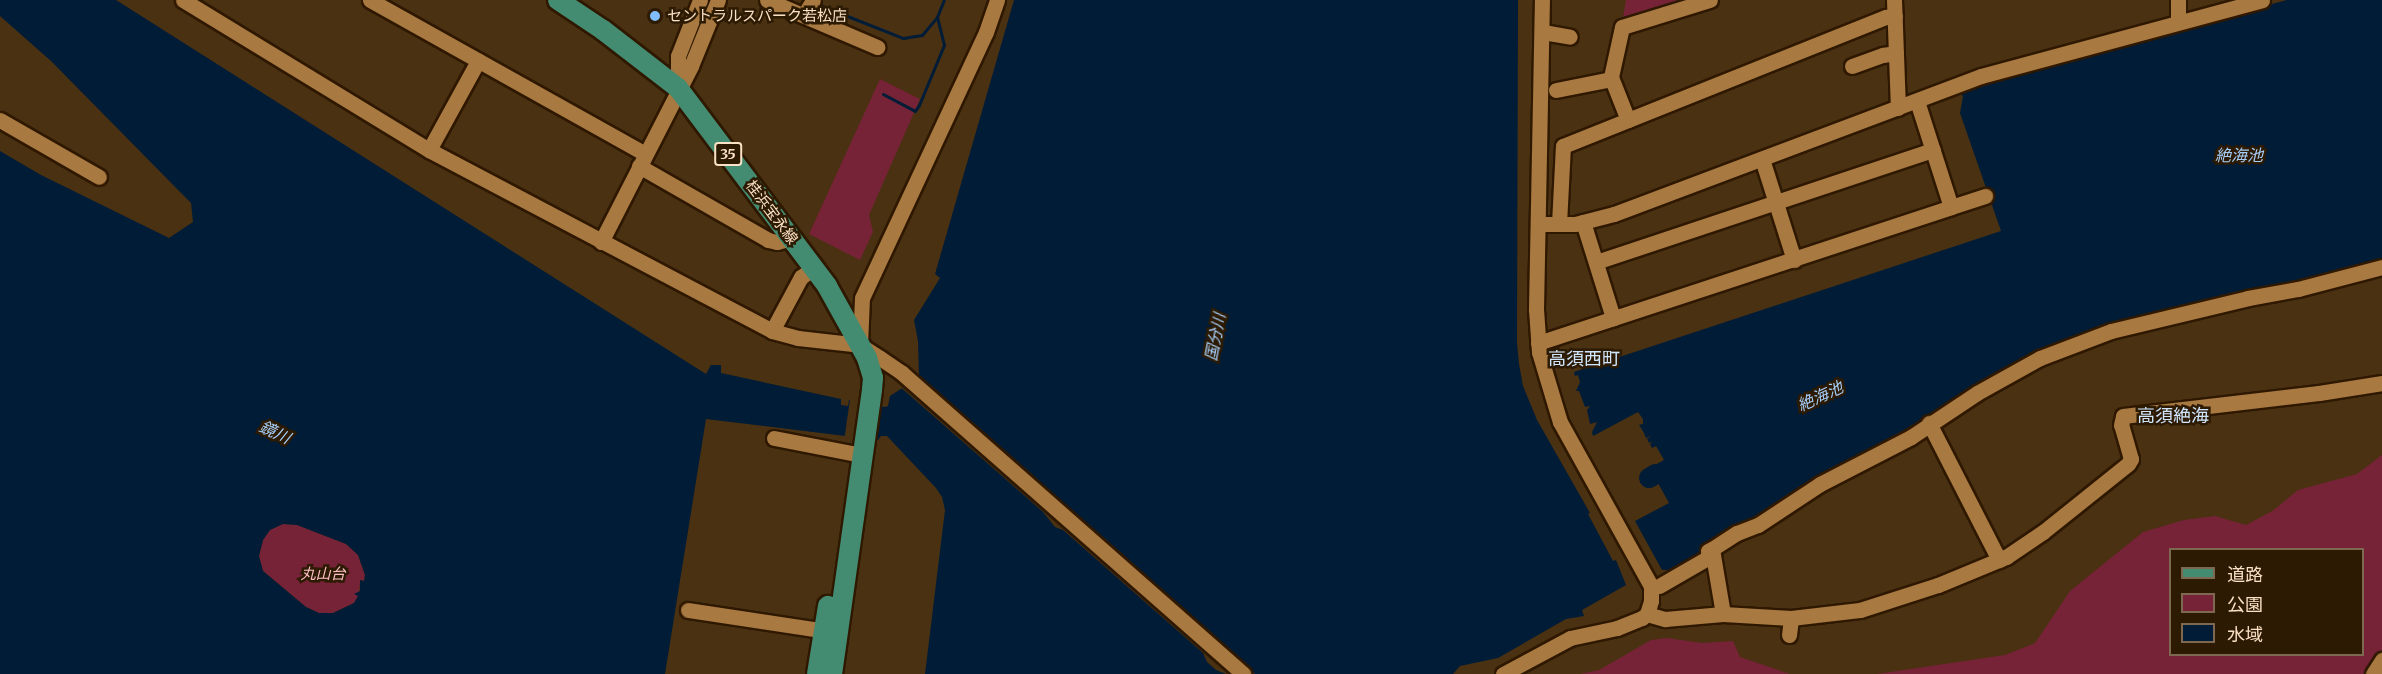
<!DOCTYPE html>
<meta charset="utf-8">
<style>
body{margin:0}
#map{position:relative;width:2382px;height:674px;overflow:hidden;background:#493112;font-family:Merriweather,"Noto Sans JP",serif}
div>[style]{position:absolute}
.green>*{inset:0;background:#762337}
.water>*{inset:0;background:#011c37}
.pier>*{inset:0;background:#493112;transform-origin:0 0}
.stream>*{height:3px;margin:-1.5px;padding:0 1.5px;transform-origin:1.5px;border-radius:1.5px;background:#011c37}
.river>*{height:20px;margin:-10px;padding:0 10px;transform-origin:10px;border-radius:10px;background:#011c37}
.roads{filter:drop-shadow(2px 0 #2f1800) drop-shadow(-2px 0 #2f1800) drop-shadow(0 2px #2f1800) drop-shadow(0 -2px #2f1800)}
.minor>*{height:15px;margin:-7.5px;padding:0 7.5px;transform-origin:7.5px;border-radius:7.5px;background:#a87940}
.major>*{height:20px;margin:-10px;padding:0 10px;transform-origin:10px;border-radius:10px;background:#438c71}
.dots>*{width:16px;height:16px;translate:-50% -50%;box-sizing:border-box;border:3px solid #2c1a02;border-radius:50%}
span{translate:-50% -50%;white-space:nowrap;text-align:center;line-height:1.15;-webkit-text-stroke:5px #2c1a02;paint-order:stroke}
.shield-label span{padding:2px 4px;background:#2c1a02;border:2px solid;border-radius:4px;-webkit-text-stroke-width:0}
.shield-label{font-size:14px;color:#fae0c4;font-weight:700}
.poi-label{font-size:15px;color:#fae0c4}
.left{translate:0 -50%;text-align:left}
.street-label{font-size:15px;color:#fae0c4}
.park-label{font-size:15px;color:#febfc7;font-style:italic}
.water-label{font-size:16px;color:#a5cdf8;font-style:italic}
.quarter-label{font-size:18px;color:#d0e6fe}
.legend{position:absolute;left:2169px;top:548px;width:195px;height:108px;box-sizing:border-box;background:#2c1a02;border:2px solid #7e6950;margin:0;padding:8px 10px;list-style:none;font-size:18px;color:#fae0c4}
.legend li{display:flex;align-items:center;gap:12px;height:30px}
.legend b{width:30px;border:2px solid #7e6950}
</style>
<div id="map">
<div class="green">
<i style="clip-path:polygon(1626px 0,1697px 0,1626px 22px,1623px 18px)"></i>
<i style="clip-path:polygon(880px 79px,920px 99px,869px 215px,873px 232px,860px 260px,809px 234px)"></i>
<i style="clip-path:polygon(evenodd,2382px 455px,2382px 674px,1877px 674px,2005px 655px,2035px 643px,2070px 591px,2143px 532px,2184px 520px,2215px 516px,2246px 525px,2274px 510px,2298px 490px,2357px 474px,2382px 455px,2170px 550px,2362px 550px,2362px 654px,2170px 654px,2170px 550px)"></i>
<i style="clip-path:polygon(283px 524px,297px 525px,346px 544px,358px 555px,365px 575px,364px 581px,360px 580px,359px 596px,354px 603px,333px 613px,319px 613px,306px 607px,263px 571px,259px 556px,263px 540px,270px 530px)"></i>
<i style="clip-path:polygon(1667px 638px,1702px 643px,1733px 641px,1740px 657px,1790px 674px,1580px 674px,1599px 670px,1651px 640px)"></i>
</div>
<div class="water">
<i style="clip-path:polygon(evenodd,0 0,116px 0,706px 374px,711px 365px,721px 365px,721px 373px,841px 399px,841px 405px,848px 406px,849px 400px,885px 407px,888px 406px,890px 396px,919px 377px,918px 341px,914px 320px,940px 278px,935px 274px,1014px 0,1518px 0,1517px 343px,1519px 364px,1523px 386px,1537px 420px,1590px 513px,1588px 514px,1613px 561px,1616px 560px,1626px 585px,1582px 610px,1584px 616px,1566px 619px,1498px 658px,1460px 666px,1453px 674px,925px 674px,945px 510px,942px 497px,936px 488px,887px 436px,881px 436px,878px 440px,706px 419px,665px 674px,0 674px,0 151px,41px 175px,169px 238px,193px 222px,191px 203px,51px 61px,0 16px,0 0,283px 524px,297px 525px,346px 544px,358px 555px,365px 575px,364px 581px,360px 580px,360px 591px,354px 594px,358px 596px,354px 603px,333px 613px,319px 613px,306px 607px,263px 571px,259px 556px,263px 540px,270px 530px,283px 524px)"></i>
<i style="clip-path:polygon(2287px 0,2382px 0,2382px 261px,2106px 328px,1706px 556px,1672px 570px,1662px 570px,1635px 521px,1669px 503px,1658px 483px,1662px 477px,1655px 465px,1664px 460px,1656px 446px,1652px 448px,1650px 444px,1653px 441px,1649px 443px,1647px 439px,1651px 436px,1646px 438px,1643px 431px,1639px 425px,1643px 424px,1643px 419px,1638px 412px,1593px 436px,1592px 432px,1597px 422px,1590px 424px,1587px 410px,1590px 406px,1585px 407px,1579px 391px,1576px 391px,1580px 382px,1578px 375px,1575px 376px,1574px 372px,2001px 231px,1960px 113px,1963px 96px,1960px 93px,1952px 95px,2140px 39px)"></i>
</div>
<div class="pier">
<i style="clip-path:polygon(915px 375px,1255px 674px,1226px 674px,1216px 670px,1207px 662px,1203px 653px,1063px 530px,1055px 527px,1043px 512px,898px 385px)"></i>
<i style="left:850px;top:399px;width:30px;height:39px;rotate:8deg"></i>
</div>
<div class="stream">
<i style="left:817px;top:4px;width:92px;rotate:21.6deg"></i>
<i style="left:903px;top:38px;width:19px;rotate:-9deg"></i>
<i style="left:922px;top:35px;width:23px;rotate:-50deg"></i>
<i style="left:937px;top:17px;width:18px;rotate:-68deg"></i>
<i style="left:883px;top:94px;width:36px;rotate:28deg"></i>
<i style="left:915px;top:111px;width:7px;rotate:-56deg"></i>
<i style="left:919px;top:105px;width:65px;rotate:-67.4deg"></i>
<i style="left:944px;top:45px;width:29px;rotate:-104deg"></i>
</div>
<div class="river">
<i style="left:1649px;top:478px;width:8px;rotate:-30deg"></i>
</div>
<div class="roads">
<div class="minor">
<i style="left:183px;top:0;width:288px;rotate:31.4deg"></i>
<i style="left:429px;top:150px;width:388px;rotate:27.8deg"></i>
<i style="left:772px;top:331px;width:27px;rotate:15deg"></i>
<i style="left:798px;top:338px;width:62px;rotate:6.4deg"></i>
<i style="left:860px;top:345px;width:24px;rotate:33deg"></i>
<i style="left:880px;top:358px;width:27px;rotate:34deg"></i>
<i style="left:902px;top:373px;width:455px;rotate:41.4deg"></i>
<i style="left:370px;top:0;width:315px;rotate:29.2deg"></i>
<i style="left:767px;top:0;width:120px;rotate:23.1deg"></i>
<i style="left:1894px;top:0;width:108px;rotate:87.9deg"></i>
<i style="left:2178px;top:0;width:22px;rotate:90deg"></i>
<i style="left:804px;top:15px;width:17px;rotate:-59deg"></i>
<i style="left:1543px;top:32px;width:27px;rotate:10deg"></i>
<i style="left:1852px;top:66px;width:33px;rotate:-20deg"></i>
<i style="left:1883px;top:55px;width:13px;rotate:-9deg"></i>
<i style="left:678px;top:88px;width:32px;rotate:-90deg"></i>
<i style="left:678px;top:56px;width:60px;rotate:-68.6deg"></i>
<i style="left:1556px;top:90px;width:56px;rotate:-11.3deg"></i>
<i style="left:0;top:120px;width:114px;rotate:29.9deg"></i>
<i style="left:1628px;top:120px;width:46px;rotate:-111.6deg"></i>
<i style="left:1611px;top:77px;width:51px;rotate:-77.6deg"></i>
<i style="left:1622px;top:27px;width:92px;rotate:-17.1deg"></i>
<i style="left:429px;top:150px;width:102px;rotate:-61.2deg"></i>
<i style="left:1762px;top:159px;width:106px;rotate:72.4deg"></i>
<i style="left:639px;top:166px;width:149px;rotate:29.8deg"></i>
<i style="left:768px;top:240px;width:9px;rotate:13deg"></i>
<i style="left:777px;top:242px;width:16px;rotate:-15deg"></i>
<i style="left:1951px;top:207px;width:36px;rotate:-18deg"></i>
<i style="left:1583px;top:222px;width:101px;rotate:72.6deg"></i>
<i style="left:1538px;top:224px;width:37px"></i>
<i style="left:1575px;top:224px;width:40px;rotate:-14.4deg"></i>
<i style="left:1614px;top:214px;width:392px;rotate:-20.6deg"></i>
<i style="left:1981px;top:76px;width:291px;rotate:-15.1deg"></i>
<i style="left:1559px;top:224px;width:78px;rotate:-87.1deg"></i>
<i style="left:1563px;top:146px;width:348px;rotate:-21.8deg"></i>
<i style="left:1886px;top:17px;width:9px;rotate:-6deg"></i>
<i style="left:601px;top:242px;width:198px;rotate:-62.9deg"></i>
<i style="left:691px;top:66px;width:71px;rotate:-67.8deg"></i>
<i style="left:1596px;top:262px;width:355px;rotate:-18.4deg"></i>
<i style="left:772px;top:331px;width:61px;rotate:-61.8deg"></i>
<i style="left:801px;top:277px;width:16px;rotate:-35deg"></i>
<i style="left:1538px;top:343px;width:435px;rotate:-18.2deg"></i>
<i style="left:1951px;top:207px;width:111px;rotate:-107.8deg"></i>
<i style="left:860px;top:345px;width:47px;rotate:-87.6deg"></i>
<i style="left:862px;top:298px;width:293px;rotate:-65deg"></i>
<i style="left:986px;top:32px;width:34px;rotate:-71deg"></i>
<i style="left:1929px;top:423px;width:154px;rotate:62.9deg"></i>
<i style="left:774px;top:438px;width:90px;rotate:10.9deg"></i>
<i style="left:1659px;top:586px;width:58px;rotate:-30.1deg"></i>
<i style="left:1709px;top:557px;width:6px;rotate:-99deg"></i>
<i style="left:1708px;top:551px;width:4px;rotate:-27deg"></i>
<i style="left:688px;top:610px;width:147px;rotate:8.6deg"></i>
<i style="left:1647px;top:614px;width:19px;rotate:16deg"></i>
<i style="left:1665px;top:619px;width:58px;rotate:-4.9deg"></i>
<i style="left:1723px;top:614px;width:68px;rotate:3.4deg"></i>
<i style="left:1791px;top:618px;width:69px;rotate:-6.6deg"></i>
<i style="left:1860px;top:610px;width:82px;rotate:-17.8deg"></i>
<i style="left:1938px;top:585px;width:74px;rotate:-22.4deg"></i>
<i style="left:2006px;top:557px;width:45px;rotate:-34deg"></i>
<i style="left:2043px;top:532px;width:109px;rotate:-38.7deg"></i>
<i style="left:2128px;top:464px;width:6px;rotate:-59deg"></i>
<i style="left:2131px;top:459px;width:35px;rotate:-106deg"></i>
<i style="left:2121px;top:425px;width:9px;rotate:-77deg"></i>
<i style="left:2123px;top:416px;width:197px;rotate:-6.7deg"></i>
<i style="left:2319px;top:393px;width:64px;rotate:-9deg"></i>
<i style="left:1723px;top:614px;width:66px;rotate:-99.6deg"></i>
<i style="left:1712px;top:549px;width:30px;rotate:-33deg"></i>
<i style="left:1737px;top:533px;width:22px;rotate:-21deg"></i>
<i style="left:1758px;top:525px;width:74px;rotate:-33.5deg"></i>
<i style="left:1820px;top:484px;width:102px;rotate:-27.3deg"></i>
<i style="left:1911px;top:437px;width:79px;rotate:-33.7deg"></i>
<i style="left:1977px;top:393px;width:72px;rotate:-29.1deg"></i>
<i style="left:2040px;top:358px;width:76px;rotate:-20.8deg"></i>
<i style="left:2111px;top:331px;width:141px;rotate:-13.5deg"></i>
<i style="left:2248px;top:298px;width:51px;rotate:-10.2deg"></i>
<i style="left:2298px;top:289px;width:87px;rotate:-14.7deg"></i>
<i style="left:1789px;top:635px;width:17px;rotate:-83deg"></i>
<i style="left:1503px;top:674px;width:76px;rotate:-28.2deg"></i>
<i style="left:1570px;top:638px;width:48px;rotate:-12deg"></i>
<i style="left:1617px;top:628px;width:27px;rotate:-22deg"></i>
<i style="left:1642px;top:618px;width:6px;rotate:-39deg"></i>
<i style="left:1647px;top:614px;width:14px;rotate:-73deg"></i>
<i style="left:1651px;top:601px;width:15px;rotate:-90deg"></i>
<i style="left:1651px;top:586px;width:188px;rotate:-119deg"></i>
<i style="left:1560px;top:422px;width:73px;rotate:-106.7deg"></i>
<i style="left:1539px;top:352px;width:43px;rotate:-94deg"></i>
<i style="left:1536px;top:309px;width:309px;rotate:-88.9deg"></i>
<i style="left:2373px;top:674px;width:17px;rotate:-57deg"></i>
</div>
<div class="major">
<i style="left:558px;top:0;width:54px;rotate:33.7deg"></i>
<i style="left:603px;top:30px;width:95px;rotate:37.7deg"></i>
<i style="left:678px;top:88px;width:248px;rotate:53deg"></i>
<i style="left:827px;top:286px;width:82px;rotate:60.9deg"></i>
<i style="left:867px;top:358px;width:21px;rotate:73deg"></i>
<i style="left:873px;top:378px;width:12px;rotate:95deg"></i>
<i style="left:872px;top:390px;width:287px;rotate:98deg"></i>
<i style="left:817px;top:674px;width:69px;rotate:-80.8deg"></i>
</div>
</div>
<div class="dots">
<i style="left:655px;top:16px;background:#81bdfa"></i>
</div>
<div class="shield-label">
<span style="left:728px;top:154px">35</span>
</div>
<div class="poi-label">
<span class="left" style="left:667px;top:16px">セントラルスパーク若松店</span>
</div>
<div class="street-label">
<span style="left:772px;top:212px;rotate:53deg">桂浜宝永線</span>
</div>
<div class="park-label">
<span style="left:323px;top:574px">丸山台</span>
</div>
<div class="water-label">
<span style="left:2239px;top:155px">絶海池</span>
<span style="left:1215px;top:337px;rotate:-79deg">国分川</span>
<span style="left:1820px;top:396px;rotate:-25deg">絶海池</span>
<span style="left:275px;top:432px;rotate:25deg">鏡川</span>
</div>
<div class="quarter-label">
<span style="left:1584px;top:359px">高須西町</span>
<span style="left:2173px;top:416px">高須絶海</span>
</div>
<ul class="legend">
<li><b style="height:8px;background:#438c71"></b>道路</li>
<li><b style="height:16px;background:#762337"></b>公園</li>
<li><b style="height:16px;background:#011c37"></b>水域</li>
</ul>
</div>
